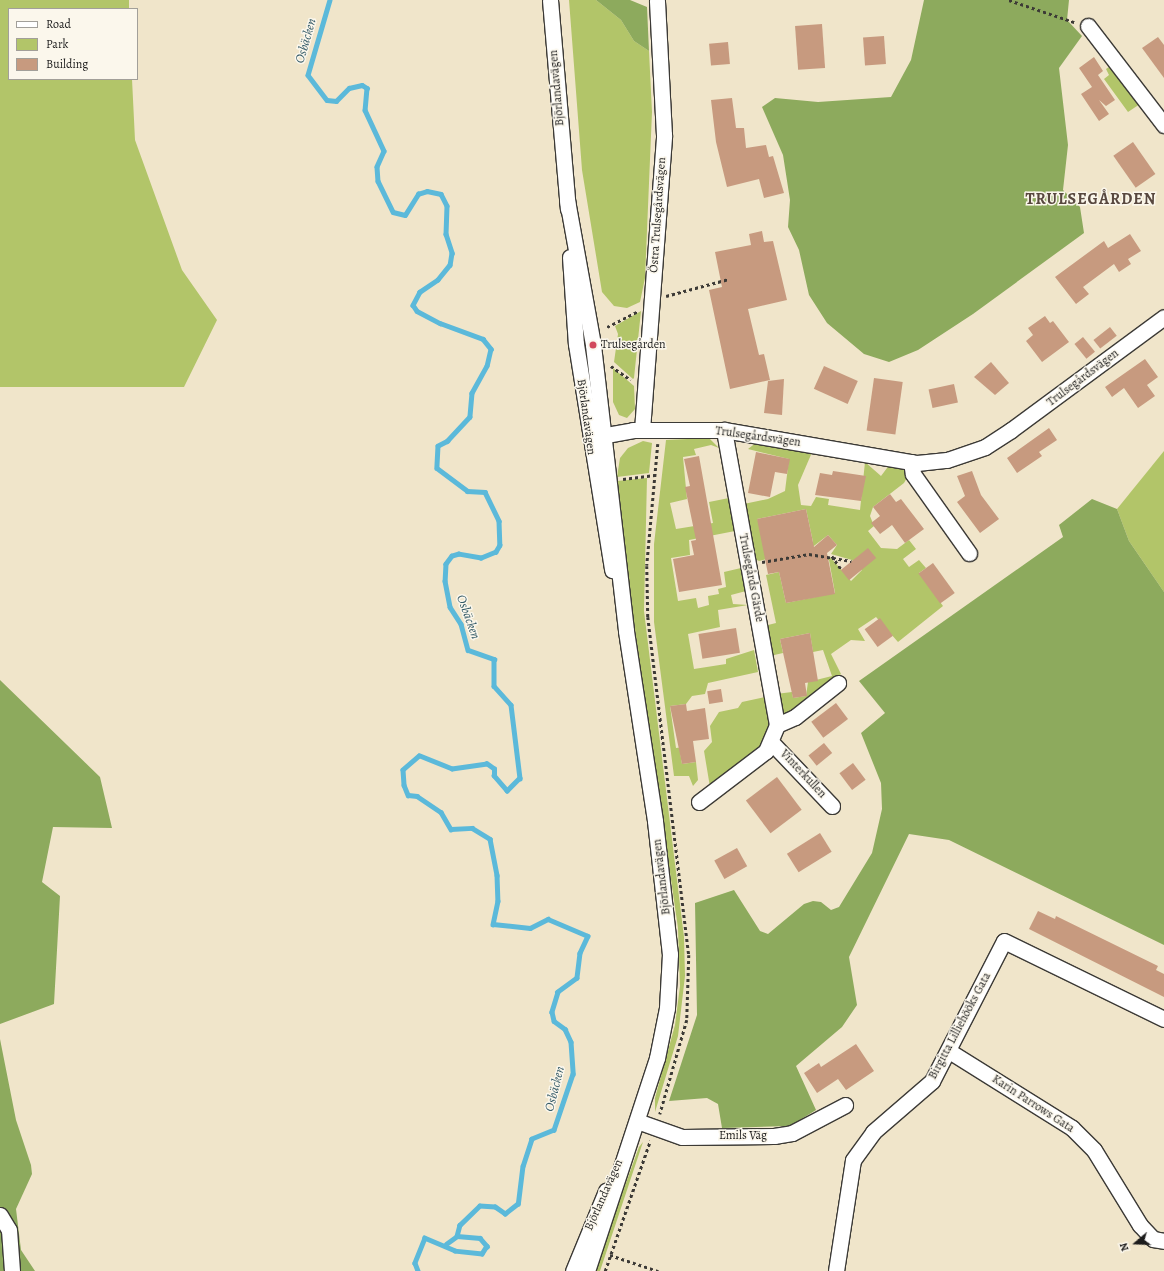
<!DOCTYPE html>
<meta charset="utf-8">
<style>
body{margin:0}
#map{position:relative;width:1164px;height:1271px;overflow:hidden;background:#f0e5ca;font-family:Alegreya,serif}
div>[style]{position:absolute}
.green>*{inset:0;background:#b2c569}
.forest>*{inset:0;background:#8daa5d}
.stream>*{height:4.5px;margin:-2.25px;padding:0 2.25px;transform-origin:2.25px;border-radius:2.25px;background:#5bb9da}
.building>*{inset:0;background:#c79a7f;transform-origin:0 0}
.path>*{height:2.5px;margin-top:-1.25px;transform-origin:0;background:repeating-linear-gradient(90deg,#3c3a36 0 3px,transparent 0 6px)}
.roads{filter:drop-shadow(1px 0 #3c3a36) drop-shadow(-1px 0 #3c3a36) drop-shadow(0 1px #3c3a36) drop-shadow(0 -1px #3c3a36)}
.minor>*{height:15px;margin:-7.5px;padding:0 7.5px;transform-origin:7.5px;border-radius:7.5px;background:#fff}
.dots>*{width:11px;height:11px;translate:-50% -50%;box-sizing:border-box;border:2px solid #fbf7ec;border-radius:50%}
span{translate:-50% -50%;white-space:nowrap;text-align:center;line-height:1.15;-webkit-text-stroke:3px #fbf7ec;paint-order:stroke}
.street-label{font-size:12px;color:#1c1c1c}
.poi-label{font-size:12px;color:#1c1c1c}
.left{translate:0 -50%;text-align:left}
.water-label{font-size:13px;color:#355b68;font-style:italic}
.district-label{font-size:16px;color:#58483f;font-weight:700;letter-spacing:1px}
.legend{position:absolute;left:8px;top:8px;width:130px;height:72px;box-sizing:border-box;background:#fbf7ec;border:1px solid #a29f99;margin:0;padding:5px 7px;list-style:none;font-size:12px;color:#1c1c1c}
.legend li{display:flex;align-items:center;gap:8px;height:20px}
.legend b{width:20px;border:1px solid #a29f99}
.north{position:absolute;left:1116px;top:1223px;width:40px;height:40px;-webkit-text-stroke:3px #fbf7ec;paint-order:stroke;rotate:251deg;font-size:11px;font-weight:700;line-height:16px;text-align:center;color:#1c1c1c}
.north::after{content:'';display:block;margin:auto;width:14px;height:18px;background:#1c1c1c;clip-path:polygon(50% 0,100% 100%,50% 72%,0 100%)}
</style>
<div id="map">
<div class="green">
<i style="clip-path:polygon(0 0,129px 0,129px 9px,9px 9px,9px 79px,132px 79px,135px 140px,182px 270px,217px 320px,184px 387px,0 387px)"></i>
<i style="clip-path:polygon(569px 0,596px 0,621px 20px,634px 41px,649px 51px,652px 112px,645px 278px,640px 302px,627px 308px,614px 306px,602px 292px,582px 170px)"></i>
<i style="clip-path:polygon(1112px 65px,1140px 104px,1128px 112px,1104px 79px,1109px 75px,1106px 69px)"></i>
<i style="clip-path:polygon(641px 311px,634px 378px,633px 379px,614px 362px,618px 334px,615px 326px)"></i>
<i style="clip-path:polygon(613px 368px,634px 386px,635px 409px,627px 418px,619px 415px,613px 402px)"></i>
<i style="clip-path:polygon(709px 438px,719px 448px,711px 445px,694px 449px,696px 455px,683px 457px,687px 499px,670px 503px,676px 529px,713px 523px,709px 502px,729px 498px,735px 531px,689px 540px,690px 555px,671px 558px,678px 601px,696px 598px,698px 608px,709px 605px,708px 596px,719px 594px,718px 589px,726px 587px,724px 572px,741px 568px,746px 591px,731px 595px,733px 604px,748px 605px,718px 610px,720px 627px,688px 634px,694px 669px,726px 664px,726px 659px,754px 650px,758px 672px,708px 683px,705px 694px,692px 696px,686px 704px,670px 706px,676px 748px,693px 746px,680px 752px,682px 764px,696px 762px,698px 780px,693px 786px,689px 776px,674px 776px,654px 622px,654px 544px,666px 440px)"></i>
<i style="clip-path:polygon(643px 441px,652px 443px,649px 473px,617px 477px,620px 458px,628px 448px)"></i>
<i style="clip-path:polygon(757px 442px,813px 450px,798px 485px,801px 505px,811px 506px,816px 497px,829px 499px,828px 505px,860px 510px,865px 462px,881px 476px,890px 464px,904px 470px,908px 476px,904px 483px,873px 507px,870px 516px,874px 526px,868px 531px,881px 548px,897px 549px,909px 540px,916px 549px,903px 559px,909px 567px,919px 560px,926px 568px,919px 573px,943px 606px,898px 642px,876px 617px,858px 629px,865px 641px,851px 640px,831px 654px,841px 674px,795px 712px,784px 715px,776px 694px,792px 692px,793px 698px,806px 696px,808px 682px,832px 676px,823px 650px,813px 652px,810px 633px,780px 639px,783px 653px,770px 656px,764px 626px,776px 623px,766px 575px,779px 572px,777px 563px,786px 603px,835px 593px,829px 560px,813px 563px,823px 556px,831px 558px,851px 581px,862px 570px,852px 560px,831px 554px,837px 545px,828px 535px,810px 549px,795px 546px,813px 542px,806px 509px,757px 519px,778px 556px,759px 561px,753px 558px,739px 505px,768px 499px,785px 491px,789px 459px,748px 449px)"></i>
<i style="clip-path:polygon(1164px 451px,1164px 592px,1129px 541px,1117px 509px)"></i>
<i style="clip-path:polygon(647px 478px,644px 611px,684px 937px,685px 976px,678px 1036px,655px 1112px,655px 1098px,675px 1025px,680px 986px,678px 928px,629px 588px,617px 481px)"></i>
<i style="clip-path:polygon(765px 697px,771px 717px,768px 740px,710px 787px,704px 751px,712px 742px,710px 726px,719px 712px,738px 708px,742px 702px)"></i>
<i style="clip-path:polygon(643px 1142px,600px 1271px,594px 1271px,639px 1147px)"></i>
</div>
<div class="forest">
<i style="clip-path:polygon(596px 0,630px 0,647px 7px,649px 51px,634px 41px,621px 20px)"></i>
<i style="clip-path:polygon(924px 0,1069px 0,1067px 20px,1082px 36px,1059px 68px,1068px 145px,1063px 190px,1080px 207px,1084px 233px,973px 314px,918px 350px,889px 362px,864px 354px,827px 323px,809px 295px,799px 250px,788px 227px,790px 200px,783px 155px,762px 107px,775px 98px,818px 102px,891px 97px,911px 60px)"></i>
<i style="clip-path:polygon(1092px 499px,1117px 509px,1129px 541px,1164px 592px,1164px 945px,949px 840px,909px 834px,849px 957px,857px 1005px,842px 1027px,796px 1066px,816px 1110px,790px 1126px,722px 1128px,718px 1104px,707px 1098px,669px 1101px,697px 1015px,695px 903px,734px 890px,760px 931px,768px 934px,804px 904px,813px 901px,821px 902px,831px 910px,839px 907px,872px 853px,882px 809px,881px 783px,861px 733px,885px 713px,859px 681px,1063px 537px,1059px 525px)"></i>
<i style="clip-path:polygon(0 680px,100px 777px,112px 828px,53px 827px,42px 882px,60px 896px,54px 1004px,0 1024px)"></i>
<i style="clip-path:polygon(0 1039px,16px 1120px,31px 1165px,32px 1174px,16px 1209px,21px 1250px,35px 1271px,0 1271px)"></i>
</div>
<div class="stream">
<i style="left:330px;top:0;width:78px;rotate:106.3deg"></i>
<i style="left:308px;top:75px;width:31px;rotate:53deg"></i>
<i style="left:327px;top:100px;width:9px;rotate:6deg"></i>
<i style="left:336px;top:101px;width:18px;rotate:-45deg"></i>
<i style="left:349px;top:88px;width:13px;rotate:-13deg"></i>
<i style="left:362px;top:85px;width:6px;rotate:31deg"></i>
<i style="left:367px;top:88px;width:22px;rotate:95deg"></i>
<i style="left:365px;top:110px;width:45px;rotate:65.1deg"></i>
<i style="left:384px;top:151px;width:17px;rotate:114deg"></i>
<i style="left:377px;top:167px;width:14px;rotate:86deg"></i>
<i style="left:378px;top:181px;width:34px;rotate:64deg"></i>
<i style="left:393px;top:212px;width:12px;rotate:14deg"></i>
<i style="left:405px;top:215px;width:25px;rotate:-58deg"></i>
<i style="left:418px;top:194px;width:9px;rotate:-18deg"></i>
<i style="left:427px;top:191px;width:14px;rotate:12deg"></i>
<i style="left:441px;top:194px;width:13px;rotate:63deg"></i>
<i style="left:447px;top:206px;width:28px;rotate:92deg"></i>
<i style="left:446px;top:234px;width:20px;rotate:72deg"></i>
<i style="left:452px;top:253px;width:12px;rotate:99deg"></i>
<i style="left:450px;top:265px;width:19px;rotate:129deg"></i>
<i style="left:438px;top:280px;width:22px;rotate:146deg"></i>
<i style="left:420px;top:292px;width:15px;rotate:118deg"></i>
<i style="left:413px;top:305px;width:7px;rotate:56deg"></i>
<i style="left:417px;top:311px;width:26px;rotate:28deg"></i>
<i style="left:440px;top:323px;width:46px;rotate:20.4deg"></i>
<i style="left:483px;top:339px;width:13px;rotate:51deg"></i>
<i style="left:491px;top:349px;width:17px;rotate:103deg"></i>
<i style="left:487px;top:366px;width:31px;rotate:119deg"></i>
<i style="left:472px;top:393px;width:24px;rotate:95deg"></i>
<i style="left:470px;top:417px;width:33px;rotate:133deg"></i>
<i style="left:448px;top:441px;width:11px;rotate:153deg"></i>
<i style="left:438px;top:446px;width:22px;rotate:93deg"></i>
<i style="left:437px;top:468px;width:38px;rotate:37deg"></i>
<i style="left:467px;top:491px;width:18px;rotate:3deg"></i>
<i style="left:485px;top:492px;width:32px;rotate:64deg"></i>
<i style="left:499px;top:521px;width:24px;rotate:88deg"></i>
<i style="left:500px;top:545px;width:8px;rotate:120deg"></i>
<i style="left:496px;top:552px;width:16px;rotate:158deg"></i>
<i style="left:481px;top:558px;width:22px;rotate:-170deg"></i>
<i style="left:459px;top:554px;width:7px;rotate:164deg"></i>
<i style="left:452px;top:556px;width:10px;rotate:127deg"></i>
<i style="left:446px;top:564px;width:17px;rotate:93deg"></i>
<i style="left:445px;top:581px;width:26px;rotate:79deg"></i>
<i style="left:450px;top:607px;width:20px;rotate:57deg"></i>
<i style="left:461px;top:624px;width:27px;rotate:75deg"></i>
<i style="left:468px;top:650px;width:28px;rotate:19deg"></i>
<i style="left:494px;top:659px;width:27px;rotate:90deg"></i>
<i style="left:494px;top:686px;width:25px;rotate:48deg"></i>
<i style="left:511px;top:705px;width:74px;rotate:83deg"></i>
<i style="left:520px;top:778px;width:18px;rotate:135deg"></i>
<i style="left:507px;top:791px;width:20px;rotate:-131deg"></i>
<i style="left:494px;top:776px;width:7px;rotate:-90deg"></i>
<i style="left:494px;top:769px;width:9px;rotate:-144deg"></i>
<i style="left:487px;top:764px;width:35px;rotate:172deg"></i>
<i style="left:452px;top:769px;width:35px;rotate:-158deg"></i>
<i style="left:419px;top:756px;width:21px;rotate:139deg"></i>
<i style="left:403px;top:770px;width:15px;rotate:86deg"></i>
<i style="left:404px;top:785px;width:11px;rotate:68deg"></i>
<i style="left:408px;top:795px;width:9px;rotate:6deg"></i>
<i style="left:417px;top:796px;width:29px;rotate:34deg"></i>
<i style="left:441px;top:812px;width:20px;rotate:60deg"></i>
<i style="left:451px;top:829px;width:21px;rotate:-3deg"></i>
<i style="left:472px;top:828px;width:21px;rotate:31deg"></i>
<i style="left:490px;top:839px;width:37px;rotate:79deg"></i>
<i style="left:497px;top:875px;width:26px;rotate:88deg"></i>
<i style="left:498px;top:901px;width:24px;rotate:102deg"></i>
<i style="left:493px;top:924px;width:37px;rotate:6deg"></i>
<i style="left:530px;top:928px;width:20px;rotate:-27deg"></i>
<i style="left:548px;top:919px;width:43px;rotate:23deg"></i>
<i style="left:588px;top:936px;width:19px;rotate:115deg"></i>
<i style="left:580px;top:953px;width:25px;rotate:97deg"></i>
<i style="left:577px;top:978px;width:24px;rotate:144deg"></i>
<i style="left:558px;top:992px;width:21px;rotate:107deg"></i>
<i style="left:552px;top:1012px;width:9px;rotate:77deg"></i>
<i style="left:554px;top:1021px;width:14px;rotate:36deg"></i>
<i style="left:565px;top:1029px;width:14px;rotate:65deg"></i>
<i style="left:571px;top:1042px;width:32px;rotate:86deg"></i>
<i style="left:573px;top:1074px;width:59px;rotate:108.7deg"></i>
<i style="left:554px;top:1130px;width:24px;rotate:158deg"></i>
<i style="left:532px;top:1139px;width:28px;rotate:108deg"></i>
<i style="left:523px;top:1166px;width:38px;rotate:97deg"></i>
<i style="left:518px;top:1204px;width:16px;rotate:142deg"></i>
<i style="left:505px;top:1214px;width:12px;rotate:-145deg"></i>
<i style="left:495px;top:1207px;width:15px;rotate:-176deg"></i>
<i style="left:480px;top:1206px;width:28px;rotate:136deg"></i>
<i style="left:460px;top:1225px;width:11px;rotate:105deg"></i>
<i style="left:457px;top:1236px;width:23px;rotate:5deg"></i>
<i style="left:480px;top:1238px;width:11px;rotate:49deg"></i>
<i style="left:487px;top:1246px;width:9px;rotate:122deg"></i>
<i style="left:482px;top:1254px;width:27px;rotate:-174deg"></i>
<i style="left:455px;top:1251px;width:33px;rotate:-157deg"></i>
<i style="left:425px;top:1238px;width:27px;rotate:112deg"></i>
<i style="left:415px;top:1263px;width:9px;rotate:69deg"></i>
<i style="left:446px;top:1244px;width:14px;rotate:-36deg"></i>
</div>
<div class="building">
<i style="left:822px;top:24px;width:44px;height:27px;rotate:86deg"></i>
<i style="left:884px;top:36px;width:28px;height:21px;rotate:86deg"></i>
<i style="clip-path:polygon(1158px 37px,1164px 45px,1164px 78px,1142px 48px)"></i>
<i style="left:728px;top:42px;width:22px;height:19px;rotate:85deg"></i>
<i style="clip-path:polygon(1094px 57px,1103px 71px,1098px 75px,1115px 100px,1106px 106px,1099px 100px,1109px 114px,1099px 121px,1081px 94px,1092px 87px,1079px 68px)"></i>
<i style="clip-path:polygon(732px 98px,736px 128px,744px 128px,746px 148px,766px 145px,769px 157px,773px 156px,784px 193px,764px 198px,759px 179px,727px 187px,716px 142px,711px 100px)"></i>
<i style="left:1133px;top:142px;width:39px;height:24px;rotate:55deg"></i>
<i style="clip-path:polygon(762px 231px,764px 242px,773px 241px,787px 300px,748px 309px,759px 355px,764px 354px,770px 380px,730px 389px,709px 290px,722px 287px,715px 252px,751px 245px,749px 234px)"></i>
<i style="clip-path:polygon(1130px 234px,1141px 251px,1128px 259px,1131px 264px,1119px 272px,1114px 264px,1083px 287px,1089px 294px,1076px 304px,1055px 277px,1104px 241px,1108px 248px)"></i>
<i style="clip-path:polygon(1045px 316px,1050px 323px,1053px 321px,1069px 342px,1042px 362px,1026px 341px,1033px 335px,1028px 328px)"></i>
<i style="left:1110px;top:327px;width:11px;height:21px;rotate:52deg"></i>
<i style="left:1083px;top:337px;width:19px;height:11px;rotate:51deg"></i>
<i style="clip-path:polygon(1145px 359px,1158px 377px,1147px 385px,1155px 396px,1138px 408px,1124px 388px,1112px 397px,1105px 387px)"></i>
<i style="clip-path:polygon(991px 362px,1009px 383px,995px 395px,974px 377px)"></i>
<i style="left:824px;top:366px;width:37px;height:25px;rotate:24deg"></i>
<i style="left:874px;top:378px;width:29px;height:53px;rotate:8deg"></i>
<i style="clip-path:polygon(784px 379px,782px 415px,764px 413px,768px 381px)"></i>
<i style="left:954px;top:384px;width:19px;height:26px;rotate:78deg"></i>
<i style="clip-path:polygon(1049px 428px,1057px 440px,1039px 452px,1042px 456px,1017px 473px,1007px 458px)"></i>
<i style="clip-path:polygon(756px 452px,790px 459px,787px 474px,775px 472px,770px 497px,748px 493px)"></i>
<i style="clip-path:polygon(699px 456px,722px 585px,679px 592px,673px 559px,694px 555px,691px 541px,696px 540px,685px 487px,690px 486px,684px 459px)"></i>
<i style="clip-path:polygon(833px 471px,866px 476px,861px 501px,815px 495px,820px 473px,832px 475px)"></i>
<i style="clip-path:polygon(972px 471px,981px 495px,999px 519px,980px 533px,957px 502px,965px 496px,957px 476px)"></i>
<i style="clip-path:polygon(890px 494px,896px 502px,901px 499px,924px 529px,905px 543px,892px 525px,880px 534px,871px 523px,880px 516px,873px 507px)"></i>
<i style="clip-path:polygon(806px 509px,814px 547px,828px 535px,837px 545px,827px 553px,835px 594px,786px 603px,779px 572px,768px 574px,757px 519px)"></i>
<i style="left:868px;top:548px;width:13px;height:35px;rotate:51deg"></i>
<i style="left:933px;top:563px;width:37px;height:18px;rotate:54deg"></i>
<i style="left:880px;top:618px;width:22px;height:19px;rotate:54deg"></i>
<i style="left:736px;top:628px;width:25px;height:38px;rotate:81deg"></i>
<i style="clip-path:polygon(810px 633px,818px 681px,805px 683px,807px 696px,793px 698px,780px 639px)"></i>
<i style="left:721px;top:689px;width:13px;height:14px;rotate:81deg"></i>
<i style="left:836px;top:703px;width:20px;height:31px;rotate:53deg"></i>
<i style="clip-path:polygon(686px 704px,687px 711px,705px 708px,709px 739px,693px 741px,696px 762px,682px 764px,670px 706px)"></i>
<i style="left:824px;top:743px;width:13px;height:20px;rotate:51deg"></i>
<i style="left:853px;top:763px;width:21px;height:17px;rotate:53deg"></i>
<i style="left:777px;top:777px;width:41px;height:39px;rotate:53deg"></i>
<i style="left:820px;top:833px;width:22px;height:39px;rotate:58deg"></i>
<i style="left:737px;top:848px;width:21px;height:26px;rotate:61deg"></i>
<i style="clip-path:polygon(1038px 911px,1055px 919px,1056px 916px,1158px 966px,1156px 970px,1164px 974px,1164px 997px,1029px 929px)"></i>
<i style="clip-path:polygon(856px 1044px,874px 1071px,846px 1090px,838px 1079px,817px 1093px,804px 1073px,819px 1063px,821px 1067px)"></i>
</div>
<div class="path">
<i style="left:1009px;top:0;width:69px;rotate:18.7deg"></i>
<i style="left:666px;top:296px;width:65px;rotate:-15.1deg"></i>
<i style="left:607px;top:327px;width:34px;rotate:-27deg"></i>
<i style="left:611px;top:366px;width:24px;rotate:35deg"></i>
<i style="left:658px;top:444px;width:122px;rotate:95.2deg"></i>
<i style="left:647px;top:566px;width:51px;rotate:88.9deg"></i>
<i style="left:648px;top:617px;width:340px;rotate:83.1deg"></i>
<i style="left:689px;top:955px;width:65px;rotate:91.8deg"></i>
<i style="left:687px;top:1020px;width:98px;rotate:106deg"></i>
<i style="left:623px;top:479px;width:32px;rotate:-7deg"></i>
<i style="left:832px;top:556px;width:16px;rotate:55deg"></i>
<i style="left:762px;top:562px;width:48px;rotate:-9.7deg"></i>
<i style="left:809px;top:554px;width:43px;rotate:9.5deg"></i>
<i style="left:610px;top:1255px;width:51px;rotate:18.4deg"></i>
<i style="left:605px;top:1271px;width:138px;rotate:-70.9deg"></i>
</div>
<div class="roads">
<div class="minor">
<i style="left:550px;top:0;width:210px;rotate:85.1deg"></i>
<i style="left:1088px;top:26px;width:125px;rotate:52.5deg"></i>
<i style="left:567px;top:200px;width:147px;rotate:79.8deg"></i>
<i style="left:593px;top:345px;width:288px;rotate:83.4deg"></i>
<i style="left:626px;top:631px;width:192px;rotate:81.3deg"></i>
<i style="left:655px;top:821px;width:134px;rotate:83.6deg"></i>
<i style="left:670px;top:954px;width:54px;rotate:93.2deg"></i>
<i style="left:667px;top:1008px;width:51px;rotate:101.3deg"></i>
<i style="left:657px;top:1058px;width:224px;rotate:108.2deg"></i>
<i style="left:570px;top:257px;width:87px;rotate:86.1deg"></i>
<i style="left:576px;top:344px;width:229px;rotate:80.9deg"></i>
<i style="left:642px;top:430px;width:296px;rotate:-85.7deg"></i>
<i style="left:664px;top:135px;width:135px;rotate:-93deg"></i>
<i style="left:595px;top:437px;width:39px;rotate:-10deg"></i>
<i style="left:633px;top:430px;width:91px"></i>
<i style="left:724px;top:430px;width:196px;rotate:9.7deg"></i>
<i style="left:917px;top:463px;width:30px;rotate:-6deg"></i>
<i style="left:947px;top:460px;width:40px;rotate:-18.9deg"></i>
<i style="left:985px;top:447px;width:31px;rotate:-33deg"></i>
<i style="left:1011px;top:430px;width:190px;rotate:-36.4deg"></i>
<i style="left:911px;top:462px;width:12px;rotate:81deg"></i>
<i style="left:913px;top:474px;width:97px;rotate:54.7deg"></i>
<i style="left:777px;top:725px;width:20px;rotate:-24deg"></i>
<i style="left:795px;top:717px;width:55px;rotate:-38.3deg"></i>
<i style="left:772px;top:743px;width:87px;rotate:46.4deg"></i>
<i style="left:699px;top:802px;width:84px;rotate:-37.3deg"></i>
<i style="left:766px;top:751px;width:28px;rotate:-67deg"></i>
<i style="left:777px;top:725px;width:300px;rotate:-100.2deg"></i>
<i style="left:949px;top:1051px;width:145px;rotate:32deg"></i>
<i style="left:1072px;top:1128px;width:31px;rotate:45deg"></i>
<i style="left:1094px;top:1150px;width:88px;rotate:58.5deg"></i>
<i style="left:1140px;top:1225px;width:19px;rotate:47deg"></i>
<i style="left:1153px;top:1239px;width:11px;rotate:10deg"></i>
<i style="left:637px;top:1121px;width:48px;rotate:19.6deg"></i>
<i style="left:682px;top:1137px;width:92px;rotate:-0.6deg"></i>
<i style="left:774px;top:1136px;width:18px;rotate:-9deg"></i>
<i style="left:792px;top:1133px;width:60px;rotate:-27.8deg"></i>
<i style="left:0;top:1215px;width:17px;rotate:59deg"></i>
<i style="left:9px;top:1230px;width:41px;rotate:85.8deg"></i>
<i style="left:573px;top:1271px;width:87px;rotate:-67.6deg"></i>
<i style="left:836px;top:1271px;width:112px;rotate:-81.3deg"></i>
<i style="left:853px;top:1160px;width:34px;rotate:-54deg"></i>
<i style="left:873px;top:1132px;width:78px;rotate:-40.8deg"></i>
<i style="left:932px;top:1081px;width:157px;rotate:-62.8deg"></i>
<i style="left:1004px;top:941px;width:178px;rotate:26deg"></i>
</div>
</div>
<div class="dots">
<i style="left:593px;top:345px;background:#d1495b"></i>
</div>
<div class="street-label">
<span style="left:557px;top:88px;rotate:-95deg">Björlandavägen</span>
<span style="left:658px;top:215px;rotate:-86deg">Östra Trulsegårdsvägen</span>
<span style="left:1083px;top:378px;rotate:-37deg">Trulsegårdsvägen</span>
<span style="left:586px;top:417px;rotate:82deg">Björlandavägen</span>
<span style="left:758px;top:437px;rotate:8deg">Trulsegårdsvägen</span>
<span style="left:751px;top:578px;rotate:79deg">Trulsegårds Gärde</span>
<span style="left:803px;top:774px;rotate:47deg">Vinterkullen</span>
<span style="left:662px;top:877px;rotate:-97deg">Björlandavägen</span>
<span style="left:960px;top:1026px;rotate:-62deg">Birgitta Lilliehööks Gata</span>
<span style="left:1033px;top:1104px;rotate:33deg">Karin Parrows Gata</span>
<span style="left:743px;top:1136px">Emils Väg</span>
<span style="left:604px;top:1195px;rotate:-66deg">Björlandavägen</span>
</div>
<div class="poi-label">
<span class="left" style="left:601px;top:345px">Trulsegården</span>
</div>
<div class="water-label">
<span style="left:306px;top:41px;rotate:-74deg">Osbäcken</span>
<span style="left:468px;top:617px;rotate:70deg">Osbäcken</span>
<span style="left:555px;top:1089px;rotate:-76deg">Osbäcken</span>
</div>
<div class="district-label">
<span style="left:1091px;top:199px">TRULSEGÅRDEN</span>
</div>
<ul class="legend">
<li><b style="height:5px;background:#fff"></b>Road</li>
<li><b style="height:11px;background:#b2c569"></b>Park</li>
<li><b style="height:11px;background:#c79a7f"></b>Building</li>
</ul>
<div class="north">N</div>
</div>
